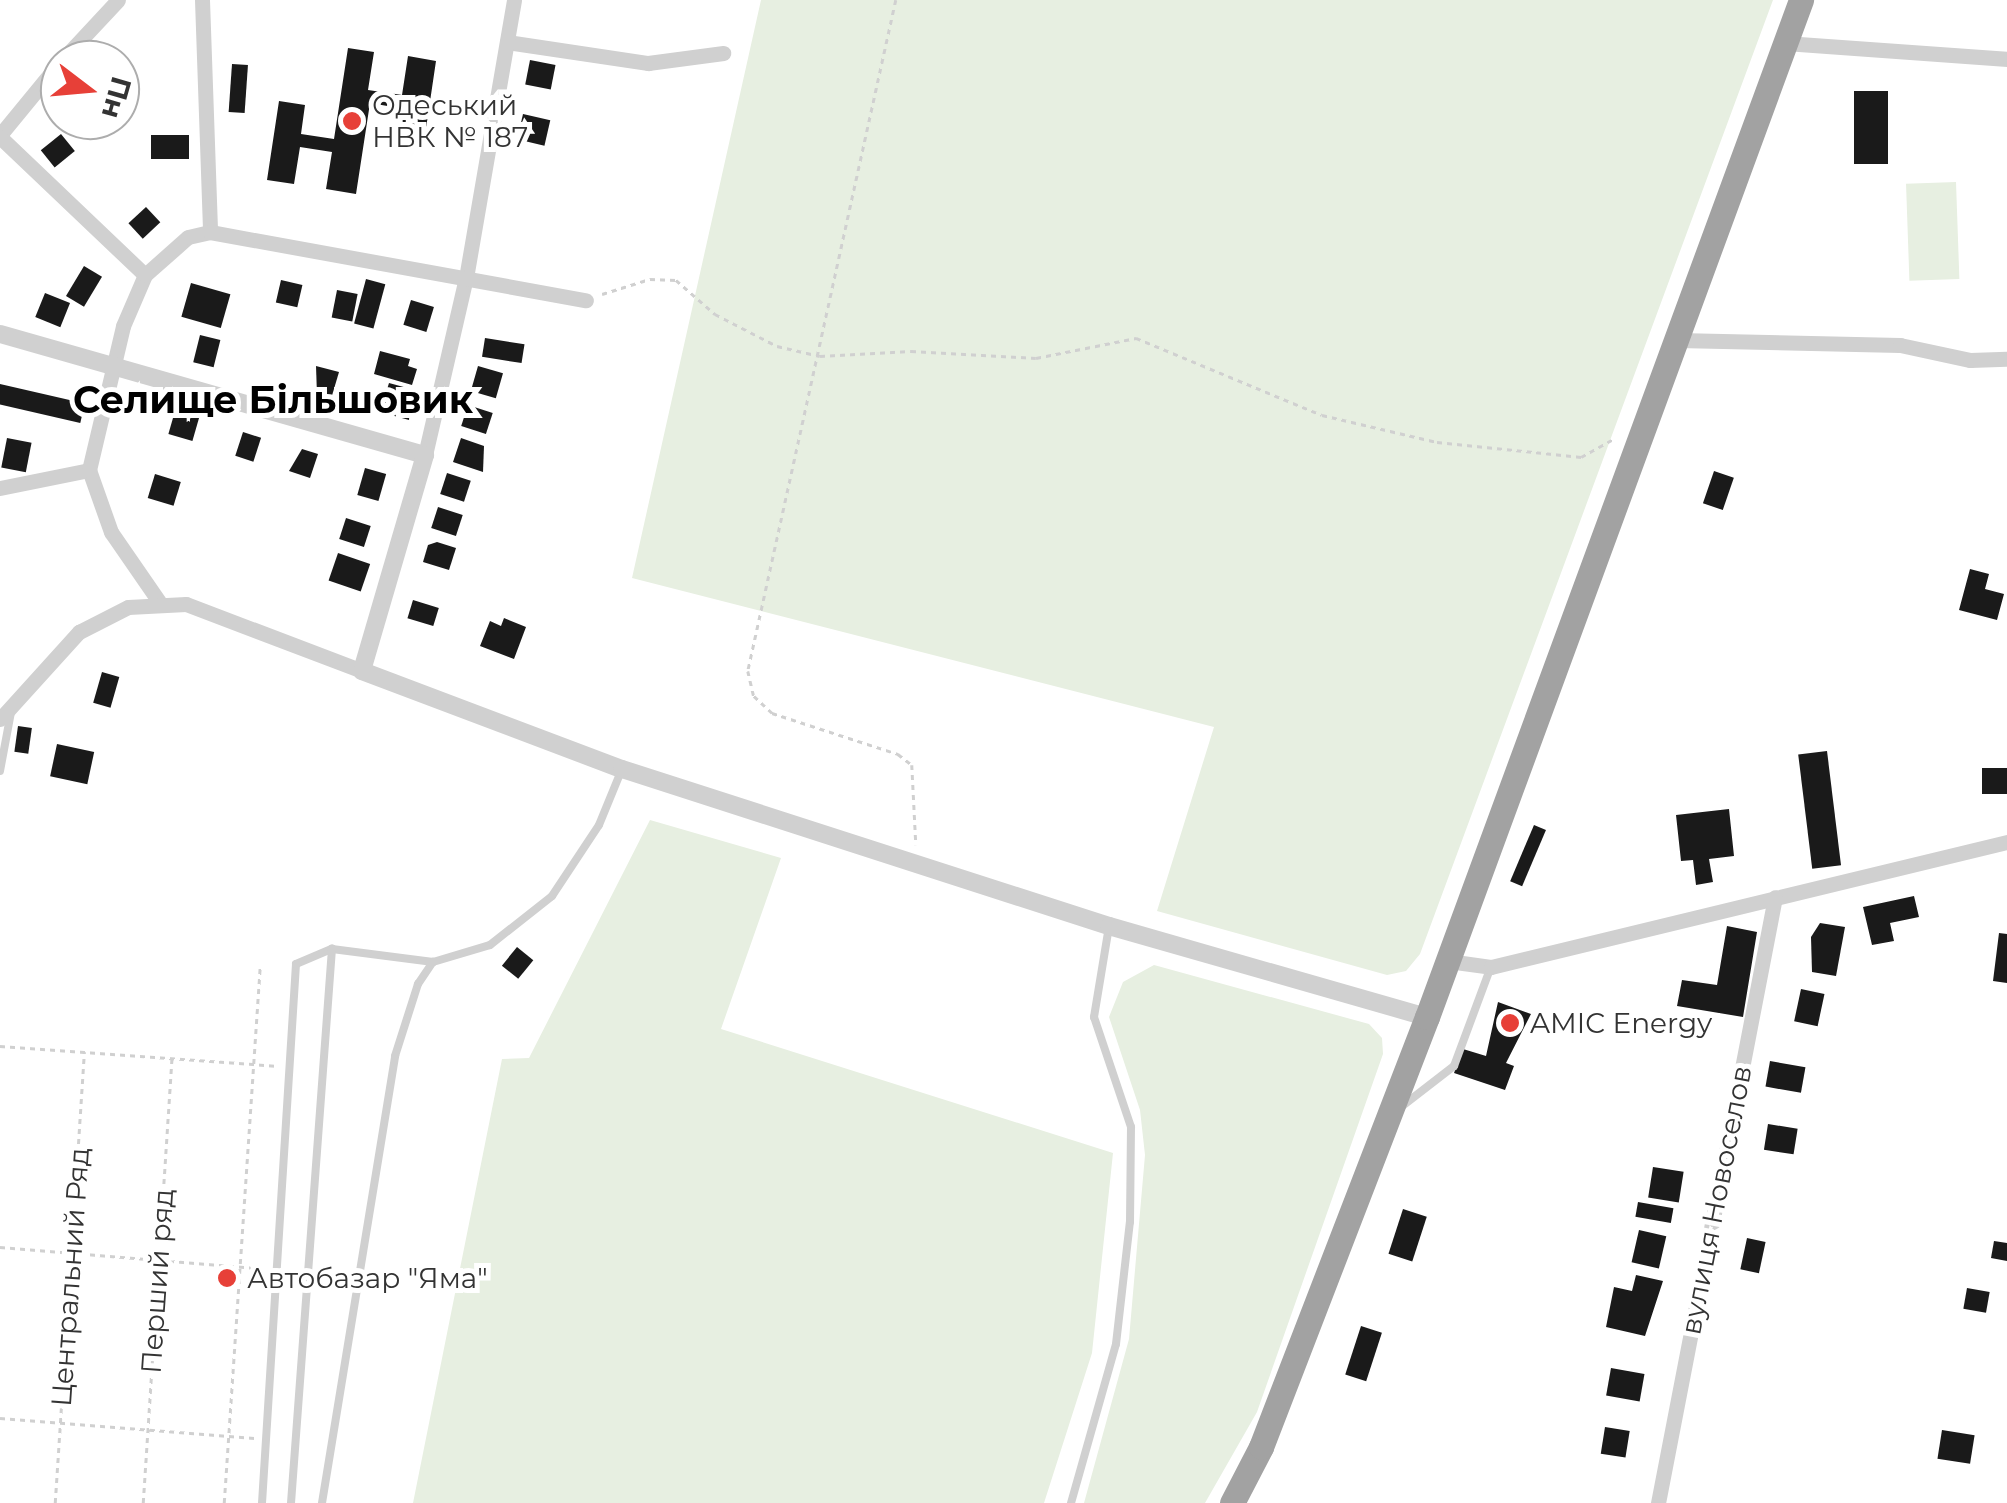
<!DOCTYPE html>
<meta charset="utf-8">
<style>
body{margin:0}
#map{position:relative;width:2007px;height:1503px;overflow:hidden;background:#fff;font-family:Montserrat,sans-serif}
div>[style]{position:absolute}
.green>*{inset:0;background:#e7efe1;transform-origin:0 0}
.building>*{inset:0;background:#1a1a1a;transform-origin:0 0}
.path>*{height:2.5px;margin-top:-1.25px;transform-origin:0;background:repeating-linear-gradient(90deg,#d0d0d0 0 5px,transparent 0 10px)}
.service>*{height:8px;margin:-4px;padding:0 4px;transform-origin:4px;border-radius:4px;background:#d0d0d0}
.minor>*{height:15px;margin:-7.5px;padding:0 7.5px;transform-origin:7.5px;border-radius:7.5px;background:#d0d0d0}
.tertiary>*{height:18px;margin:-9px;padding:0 9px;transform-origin:9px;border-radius:9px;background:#d0d0d0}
.trunk>*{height:25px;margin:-12.5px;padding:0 12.5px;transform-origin:12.5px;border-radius:12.5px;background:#a2a2a2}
.dots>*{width:28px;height:28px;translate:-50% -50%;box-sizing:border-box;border:5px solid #fff;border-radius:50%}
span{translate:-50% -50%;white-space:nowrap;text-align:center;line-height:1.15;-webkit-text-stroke:10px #fff;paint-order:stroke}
.poi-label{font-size:28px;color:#333}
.left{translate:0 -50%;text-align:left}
.street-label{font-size:28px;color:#333}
.district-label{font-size:38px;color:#000;font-weight:700}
.north{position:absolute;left:40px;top:40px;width:100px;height:100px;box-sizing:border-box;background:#fff;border:2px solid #adadad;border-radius:50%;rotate:106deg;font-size:28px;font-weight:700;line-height:40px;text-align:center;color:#333}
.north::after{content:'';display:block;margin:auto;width:35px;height:45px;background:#e74038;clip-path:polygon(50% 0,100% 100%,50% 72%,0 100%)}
</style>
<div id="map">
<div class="green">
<i style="clip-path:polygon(761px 0,1773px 0,1420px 954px,1406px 971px,1387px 975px,1157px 911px,1214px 727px,632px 578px)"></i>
<i style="left:1956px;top:182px;width:97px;height:50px;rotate:88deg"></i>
<i style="clip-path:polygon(650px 820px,781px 858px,721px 1029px,1113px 1153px,1092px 1353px,1044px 1503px,413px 1503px,502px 1059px,529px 1058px)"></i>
<i style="clip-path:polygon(1154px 965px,1369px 1024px,1382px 1038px,1383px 1054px,1257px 1412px,1205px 1503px,1084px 1503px,1129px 1339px,1145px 1155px,1140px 1110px,1109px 1017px,1123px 982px)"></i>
</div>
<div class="building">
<i style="clip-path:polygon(348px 48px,374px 52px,368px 90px,402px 95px,408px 56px,436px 61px,424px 142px,394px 138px,399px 108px,370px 103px,356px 194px,326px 189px,332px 152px,300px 147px,294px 184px,267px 180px,279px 101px,305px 105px,301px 134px,334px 139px)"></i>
<i style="left:530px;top:60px;width:26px;height:25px;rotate:11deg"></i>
<i style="left:232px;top:64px;width:16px;height:48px;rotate:4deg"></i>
<i style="left:1854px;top:91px;width:34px;height:73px"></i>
<i style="left:523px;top:114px;width:28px;height:26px;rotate:13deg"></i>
<i style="left:61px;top:134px;width:22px;height:26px;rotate:51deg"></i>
<i style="left:151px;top:135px;width:38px;height:24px"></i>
<i style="left:146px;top:207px;width:21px;height:24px;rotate:47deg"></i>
<i style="left:84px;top:266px;width:21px;height:35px;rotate:31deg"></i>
<i style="left:366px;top:279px;width:20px;height:46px;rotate:15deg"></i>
<i style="left:281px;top:280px;width:22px;height:23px;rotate:13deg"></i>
<i style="left:191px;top:283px;width:41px;height:35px;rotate:16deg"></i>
<i style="left:337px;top:290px;width:21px;height:28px;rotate:11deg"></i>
<i style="left:45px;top:293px;width:27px;height:26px;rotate:22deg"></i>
<i style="left:411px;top:300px;width:24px;height:26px;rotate:17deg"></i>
<i style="left:200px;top:335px;width:21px;height:28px;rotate:14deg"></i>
<i style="left:485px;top:338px;width:40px;height:19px;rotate:9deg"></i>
<i style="clip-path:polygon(380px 351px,410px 359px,408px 366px,417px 369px,412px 385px,374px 374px)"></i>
<i style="clip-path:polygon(316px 366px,339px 372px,331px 399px,317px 395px)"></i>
<i style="left:478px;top:366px;width:26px;height:26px;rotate:16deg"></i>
<i style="clip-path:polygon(389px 383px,411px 389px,409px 420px,380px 412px)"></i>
<i style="left:0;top:384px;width:87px;height:20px;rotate:13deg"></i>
<i style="left:468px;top:405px;width:26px;height:22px;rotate:18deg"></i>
<i style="left:175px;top:411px;width:25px;height:24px;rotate:16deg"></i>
<i style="left:243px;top:432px;width:19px;height:25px;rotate:18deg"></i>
<i style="left:7px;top:438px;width:25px;height:30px;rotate:11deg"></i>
<i style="clip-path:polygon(461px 438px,484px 446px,483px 472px,453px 462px)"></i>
<i style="clip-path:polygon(302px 449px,318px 454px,310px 478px,289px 471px)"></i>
<i style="left:365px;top:468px;width:22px;height:28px;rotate:16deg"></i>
<i style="left:1714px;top:471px;width:21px;height:34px;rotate:19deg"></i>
<i style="left:447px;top:473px;width:25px;height:22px;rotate:18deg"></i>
<i style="left:155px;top:474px;width:27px;height:25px;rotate:17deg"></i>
<i style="left:438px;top:507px;width:26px;height:22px;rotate:18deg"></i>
<i style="left:346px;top:518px;width:26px;height:22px;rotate:18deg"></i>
<i style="clip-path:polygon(437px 542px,456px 548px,449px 570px,423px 562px,428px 545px)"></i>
<i style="left:338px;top:553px;width:34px;height:29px;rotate:19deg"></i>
<i style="clip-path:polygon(1970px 569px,1989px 574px,1985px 589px,2004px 594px,1997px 620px,1959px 610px)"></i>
<i style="left:413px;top:600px;width:27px;height:19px;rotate:17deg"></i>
<i style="clip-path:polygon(504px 618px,526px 627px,514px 659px,480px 646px,490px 621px,501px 626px)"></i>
<i style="left:102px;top:672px;width:18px;height:32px;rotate:16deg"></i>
<i style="left:18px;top:726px;width:14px;height:26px;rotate:8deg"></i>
<i style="left:57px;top:744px;width:38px;height:33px;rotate:12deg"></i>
<i style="left:1827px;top:751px;width:115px;height:29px;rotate:83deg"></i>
<i style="left:1982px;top:768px;width:25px;height:26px"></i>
<i style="clip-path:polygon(1729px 809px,1734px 856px,1709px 859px,1713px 882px,1696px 885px,1693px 860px,1681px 861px,1676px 815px)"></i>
<i style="left:1534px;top:825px;width:13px;height:61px;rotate:23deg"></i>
<i style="clip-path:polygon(1914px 896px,1919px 917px,1890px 923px,1894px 941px,1872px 945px,1863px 907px)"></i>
<i style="clip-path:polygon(1820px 923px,1845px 927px,1836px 976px,1812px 972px,1811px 937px)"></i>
<i style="clip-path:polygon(1727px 926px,1757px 932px,1743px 1017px,1677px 1006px,1682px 980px,1717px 985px)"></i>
<i style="clip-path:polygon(1999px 933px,2007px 934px,2007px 983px,1993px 981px)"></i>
<i style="left:517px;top:947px;width:21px;height:24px;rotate:39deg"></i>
<i style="left:1801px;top:989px;width:24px;height:33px;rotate:12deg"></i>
<i style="clip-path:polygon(1498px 1002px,1531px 1014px,1506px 1063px,1514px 1066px,1505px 1090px,1454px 1073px,1463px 1049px,1486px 1056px)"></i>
<i style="left:1770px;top:1061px;width:36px;height:26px;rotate:10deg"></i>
<i style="left:1768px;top:1124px;width:30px;height:26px;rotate:9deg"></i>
<i style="left:1653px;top:1167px;width:31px;height:31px;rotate:9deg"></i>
<i style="left:1638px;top:1202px;width:36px;height:15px;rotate:10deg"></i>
<i style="left:1403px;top:1209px;width:25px;height:47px;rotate:18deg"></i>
<i style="left:1639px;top:1230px;width:28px;height:33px;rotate:13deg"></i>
<i style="left:1747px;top:1238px;width:19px;height:32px;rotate:12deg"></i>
<i style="clip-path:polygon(1994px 1241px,2007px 1243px,2007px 1261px,1991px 1258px)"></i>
<i style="clip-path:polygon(1636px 1275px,1663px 1281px,1645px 1336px,1606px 1327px,1614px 1287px,1632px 1291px)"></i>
<i style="left:1967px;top:1288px;width:23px;height:21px;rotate:10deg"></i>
<i style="left:1361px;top:1326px;width:22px;height:51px;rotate:18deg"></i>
<i style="left:1611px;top:1368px;width:34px;height:28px;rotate:10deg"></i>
<i style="left:1605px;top:1427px;width:25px;height:27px;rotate:9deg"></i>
<i style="left:1942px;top:1430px;width:33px;height:29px;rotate:9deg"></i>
</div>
<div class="path">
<i style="left:896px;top:0;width:687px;rotate:102.44deg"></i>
<i style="left:748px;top:671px;width:26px;rotate:77deg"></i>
<i style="left:754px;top:696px;width:25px;rotate:43deg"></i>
<i style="left:772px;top:713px;width:133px;rotate:18deg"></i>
<i style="left:898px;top:754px;width:18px;rotate:38deg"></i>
<i style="left:912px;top:765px;width:80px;rotate:87.1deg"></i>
<i style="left:602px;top:294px;width:50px;rotate:-17.4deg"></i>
<i style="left:650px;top:279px;width:26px;rotate:2deg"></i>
<i style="left:676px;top:280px;width:52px;rotate:41.1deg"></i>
<i style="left:715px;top:314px;width:70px;rotate:27.3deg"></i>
<i style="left:777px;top:346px;width:44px;rotate:13.1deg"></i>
<i style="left:820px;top:356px;width:91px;rotate:-3.1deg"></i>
<i style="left:911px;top:351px;width:125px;rotate:3.2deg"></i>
<i style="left:1036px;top:358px;width:102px;rotate:-11.3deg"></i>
<i style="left:1136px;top:338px;width:201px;rotate:22.5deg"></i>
<i style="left:1322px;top:415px;width:118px;rotate:13.2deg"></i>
<i style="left:1437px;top:442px;width:145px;rotate:5.9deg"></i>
<i style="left:1581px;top:457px;width:39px;rotate:-29deg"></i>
<i style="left:0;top:1046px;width:279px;rotate:4.1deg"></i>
<i style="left:0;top:1247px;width:266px;rotate:4.7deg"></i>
<i style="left:0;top:1418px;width:255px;rotate:4.5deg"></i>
<i style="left:55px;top:1503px;width:452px;rotate:-86.3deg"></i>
<i style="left:143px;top:1503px;width:445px;rotate:-86.3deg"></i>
<i style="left:224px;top:1503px;width:538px;rotate:-86.16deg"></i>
</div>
<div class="service">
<i style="left:0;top:771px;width:60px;rotate:-79.4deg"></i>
<i style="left:1401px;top:1107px;width:67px;rotate:-37.7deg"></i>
<i style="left:1454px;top:1066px;width:103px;rotate:-69.6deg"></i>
<i style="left:262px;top:1503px;width:540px;rotate:-86.39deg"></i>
<i style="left:296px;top:964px;width:39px;rotate:-23deg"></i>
<i style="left:332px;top:949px;width:102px;rotate:7.3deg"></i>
<i style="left:433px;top:962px;width:59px;rotate:-16.6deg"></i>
<i style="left:490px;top:945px;width:79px;rotate:-38.3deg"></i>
<i style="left:552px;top:896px;width:85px;rotate:-56.5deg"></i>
<i style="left:599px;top:825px;width:61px;rotate:-67.7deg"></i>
<i style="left:291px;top:1503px;width:556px;rotate:-85.77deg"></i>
<i style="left:322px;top:1503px;width:453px;rotate:-80.7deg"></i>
<i style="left:395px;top:1056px;width:76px;rotate:-72.3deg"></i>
<i style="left:418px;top:984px;width:27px;rotate:-56deg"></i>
<i style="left:1071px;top:1503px;width:165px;rotate:-74.2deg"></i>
<i style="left:1116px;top:1344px;width:123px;rotate:-83.5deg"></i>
<i style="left:1130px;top:1222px;width:95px;rotate:-89.4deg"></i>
<i style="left:1131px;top:1127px;width:116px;rotate:-108.6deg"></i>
<i style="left:1094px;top:1017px;width:92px;rotate:-80.6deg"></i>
</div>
<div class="minor">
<i style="left:202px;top:0;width:232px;rotate:88deg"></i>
<i style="left:507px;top:42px;width:143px;rotate:8.5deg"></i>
<i style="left:648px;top:63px;width:76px;rotate:-7.6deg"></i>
<i style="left:1785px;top:43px;width:223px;rotate:4.1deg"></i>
<i style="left:62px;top:60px;width:82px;rotate:-47deg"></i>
<i style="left:0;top:135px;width:94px;rotate:-50.6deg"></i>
<i style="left:0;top:137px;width:200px;rotate:43.6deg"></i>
<i style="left:1677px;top:340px;width:223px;rotate:1.3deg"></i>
<i style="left:1900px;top:345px;width:72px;rotate:12.1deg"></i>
<i style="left:1970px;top:360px;width:37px;rotate:-2deg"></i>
<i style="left:425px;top:455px;width:182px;rotate:-77deg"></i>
<i style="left:466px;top:278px;width:282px;rotate:-80.2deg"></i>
<i style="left:0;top:488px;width:91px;rotate:-11.4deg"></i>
<i style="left:160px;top:603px;width:86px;rotate:-124.6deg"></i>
<i style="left:111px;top:532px;width:66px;rotate:-109.5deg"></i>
<i style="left:89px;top:470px;width:148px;rotate:-76.7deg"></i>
<i style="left:123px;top:326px;width:56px;rotate:-66.7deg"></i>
<i style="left:145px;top:275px;width:57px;rotate:-41.5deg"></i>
<i style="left:188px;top:237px;width:23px;rotate:-13deg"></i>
<i style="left:210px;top:232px;width:382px;rotate:10.3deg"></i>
<i style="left:0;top:719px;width:118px;rotate:-47.8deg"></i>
<i style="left:79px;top:632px;width:55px;rotate:-27deg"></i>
<i style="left:128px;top:607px;width:58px;rotate:-3deg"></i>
<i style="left:186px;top:604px;width:188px;rotate:20.8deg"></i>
<i style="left:1448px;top:961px;width:43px;rotate:7.9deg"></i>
<i style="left:1491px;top:967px;width:531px;rotate:-13.62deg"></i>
<i style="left:1658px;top:1503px;width:617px;rotate:-79.07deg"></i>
</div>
<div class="tertiary">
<i style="left:0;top:334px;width:442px;rotate:15.9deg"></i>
<i style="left:425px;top:455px;width:225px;rotate:106.3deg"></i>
<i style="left:362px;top:671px;width:278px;rotate:20.7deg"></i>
<i style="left:622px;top:769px;width:512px;rotate:17.87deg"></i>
<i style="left:1109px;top:926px;width:331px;rotate:16deg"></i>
</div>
<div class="trunk">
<i style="left:1232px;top:1503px;width:63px;rotate:-62.6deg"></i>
<i style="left:1261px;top:1447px;width:461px;rotate:-68.9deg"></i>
<i style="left:1427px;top:1017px;width:1084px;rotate:-69.81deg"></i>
</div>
<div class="dots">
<i style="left:352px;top:121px;background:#e74038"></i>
<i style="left:1510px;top:1023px;background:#e74038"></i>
<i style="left:227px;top:1278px;background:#e74038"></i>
</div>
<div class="poi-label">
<span class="left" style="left:372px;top:121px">Одеський<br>НВК № 187</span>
<span class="left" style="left:1530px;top:1023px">AMIC Energy</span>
<span class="left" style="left:247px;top:1278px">Автобазар "Яма"</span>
</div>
<div class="street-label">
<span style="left:1716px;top:1200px;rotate:-79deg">вулиця Новоселов</span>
<span style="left:70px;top:1277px;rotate:-86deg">Центральний Ряд</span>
<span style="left:157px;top:1281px;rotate:-86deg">Перший ряд</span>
</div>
<div class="district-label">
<span style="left:273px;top:400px">Селище Більшовик</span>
</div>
<div class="north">Пн</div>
</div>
